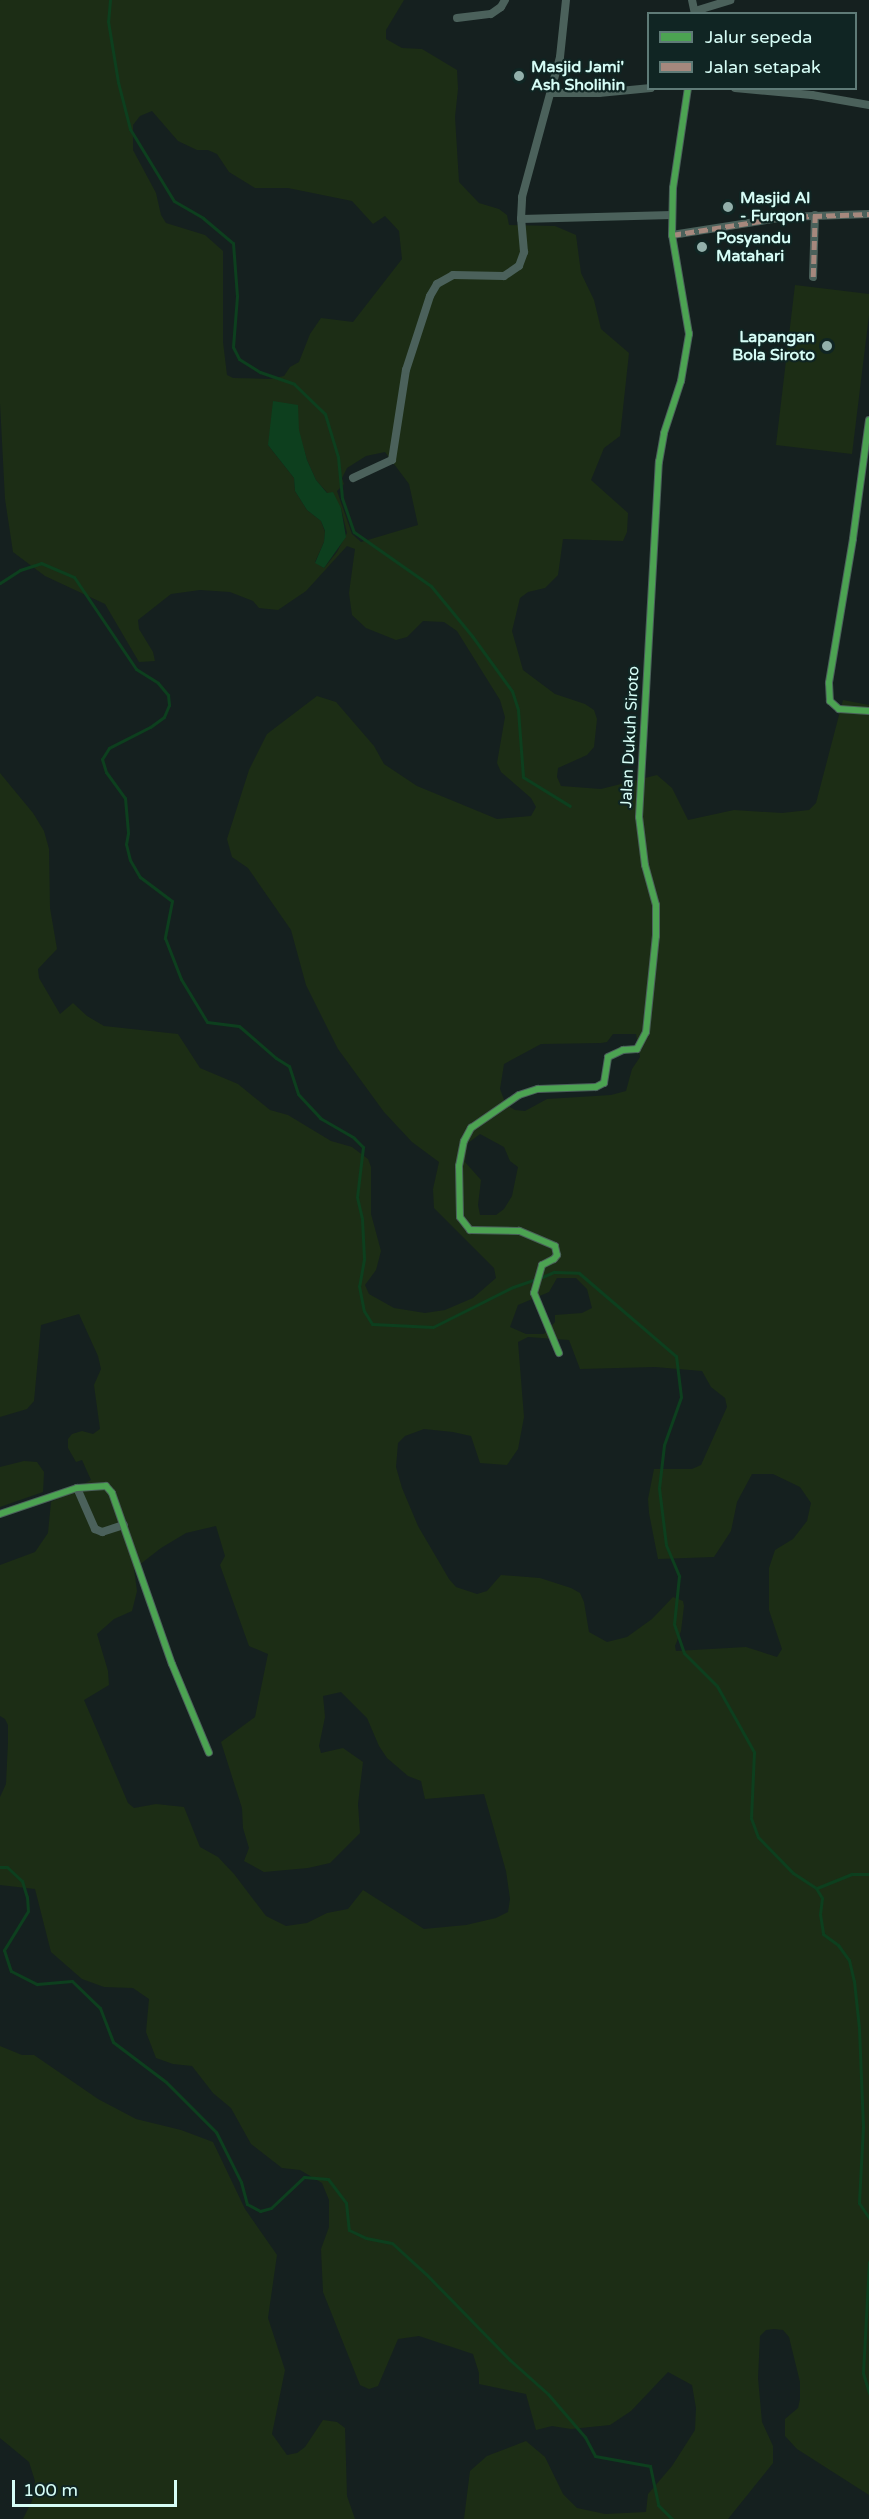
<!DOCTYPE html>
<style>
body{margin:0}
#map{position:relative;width:869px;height:2519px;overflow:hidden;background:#15201f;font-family:"Varela Round",sans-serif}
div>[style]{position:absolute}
.green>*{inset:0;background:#1c2d15}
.water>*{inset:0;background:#0d3f1e}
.stream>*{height:3px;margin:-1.5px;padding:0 1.5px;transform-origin:1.5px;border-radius:1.5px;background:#0d3f1e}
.minor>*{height:8px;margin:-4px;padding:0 4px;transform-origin:4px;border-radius:4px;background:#4b615b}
.quiet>*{height:4.5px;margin-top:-2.25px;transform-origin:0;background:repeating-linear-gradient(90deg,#a5887d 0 9px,transparent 0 13.5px)}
.cycleway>*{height:6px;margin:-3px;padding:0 3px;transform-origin:3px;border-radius:3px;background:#4ca352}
.dots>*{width:16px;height:16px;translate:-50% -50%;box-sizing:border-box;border:3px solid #102523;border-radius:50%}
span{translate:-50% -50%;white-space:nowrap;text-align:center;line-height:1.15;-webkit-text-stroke:4.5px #102523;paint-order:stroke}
.poi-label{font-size:16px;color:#d6fdf6;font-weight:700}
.left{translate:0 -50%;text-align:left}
.right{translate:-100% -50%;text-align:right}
.street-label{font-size:16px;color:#d6fdf6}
.legend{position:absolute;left:647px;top:12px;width:210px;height:78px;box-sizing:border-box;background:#102523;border:2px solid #5f7b77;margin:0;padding:8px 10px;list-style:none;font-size:18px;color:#d6fdf6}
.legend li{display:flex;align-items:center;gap:12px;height:30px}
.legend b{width:30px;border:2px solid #5f7b77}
.scale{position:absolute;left:12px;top:2480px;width:165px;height:27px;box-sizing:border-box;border:3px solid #d6fdf6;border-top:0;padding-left:8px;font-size:18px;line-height:21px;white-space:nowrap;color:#d6fdf6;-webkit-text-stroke:4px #102523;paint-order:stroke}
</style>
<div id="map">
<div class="green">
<i style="clip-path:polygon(evenodd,0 0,404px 0,386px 30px,386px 39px,402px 48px,422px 49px,457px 70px,458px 89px,455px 117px,459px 182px,479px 203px,499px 209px,507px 215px,509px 225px,555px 226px,576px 235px,581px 273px,594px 300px,601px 329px,629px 353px,620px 436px,604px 448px,591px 480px,628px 513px,627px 532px,623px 541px,563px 539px,558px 575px,545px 588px,528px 592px,520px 598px,512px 631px,523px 670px,555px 694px,585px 704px,594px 710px,597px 719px,594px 747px,587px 755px,558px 768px,557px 777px,561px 786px,601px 789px,657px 775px,672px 788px,688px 820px,734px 810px,782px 813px,809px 810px,816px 803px,843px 700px,869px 705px,869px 2495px,797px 2449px,785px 2436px,785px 2419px,798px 2408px,800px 2399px,800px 2382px,789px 2337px,783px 2330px,774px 2329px,766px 2330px,760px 2336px,758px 2378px,762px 2422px,773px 2446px,773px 2463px,728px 2519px,464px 2519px,470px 2471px,487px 2456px,526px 2441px,545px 2457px,563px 2494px,577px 2508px,605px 2514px,646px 2512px,648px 2494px,672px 2466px,695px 2430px,696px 2408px,692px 2385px,668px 2372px,631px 2411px,610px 2425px,571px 2429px,552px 2426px,536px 2430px,526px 2394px,479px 2384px,479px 2373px,473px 2354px,419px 2336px,398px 2339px,378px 2386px,369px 2389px,360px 2385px,323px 2292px,321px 2249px,329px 2227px,329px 2200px,322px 2183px,300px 2170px,282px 2168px,251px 2144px,231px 2108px,213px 2093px,192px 2066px,173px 2064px,156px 2058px,146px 2032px,149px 1999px,133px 1988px,104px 1987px,82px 1979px,51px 1952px,35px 1889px,0 1885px,0 1797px,6px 1784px,8px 1742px,8px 1725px,5px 1719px,0 1716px,0 1565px,35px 1552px,48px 1533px,51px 1502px,91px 1480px,82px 1460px,76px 1462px,68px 1448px,68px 1439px,72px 1434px,82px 1431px,93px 1434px,100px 1429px,94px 1385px,101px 1369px,98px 1356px,79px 1314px,41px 1325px,34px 1401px,27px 1409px,0 1417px,0 773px,33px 813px,44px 831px,49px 849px,50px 908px,57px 949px,38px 969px,39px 978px,60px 1014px,73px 1003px,87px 1016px,104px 1026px,178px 1034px,200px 1068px,238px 1084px,270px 1110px,288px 1115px,331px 1141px,352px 1147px,368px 1159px,371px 1167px,371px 1214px,381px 1251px,376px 1270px,365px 1285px,369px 1294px,394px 1308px,425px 1313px,445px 1310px,473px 1298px,496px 1278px,494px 1268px,434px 1208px,433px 1189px,439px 1162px,412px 1142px,384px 1112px,338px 1049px,306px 985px,291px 930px,248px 868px,232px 857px,227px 839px,249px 770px,267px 734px,317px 696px,336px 702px,374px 746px,384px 764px,417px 786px,497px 819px,531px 816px,536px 807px,531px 798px,501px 772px,497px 763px,505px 717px,500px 700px,457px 631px,444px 622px,423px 621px,407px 637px,396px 640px,366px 628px,352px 615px,349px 593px,355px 549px,347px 546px,306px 591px,278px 610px,259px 608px,253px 601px,230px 592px,200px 590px,171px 594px,138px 620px,139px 629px,153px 652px,155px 661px,139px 662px,105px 604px,45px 576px,13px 552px,5px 499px,0 403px,0 0,152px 111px,178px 141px,197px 150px,208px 150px,217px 154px,229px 172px,255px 188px,288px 188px,352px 201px,373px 224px,385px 216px,399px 231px,402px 259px,353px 322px,321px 318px,310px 334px,299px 362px,290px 367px,284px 376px,270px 379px,233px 378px,227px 375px,223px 342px,223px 251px,205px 235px,166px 223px,161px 215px,156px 193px,133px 150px,133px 125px,140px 116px,152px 111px,0 0,298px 405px,298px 430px,307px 460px,316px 480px,341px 508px,347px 533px,337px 552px,324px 568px,315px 562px,324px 542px,325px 532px,321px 521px,307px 510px,295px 491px,294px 478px,268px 445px,298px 405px,0 0,385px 452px,409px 484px,418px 525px,361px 542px,352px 534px,337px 491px,344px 484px,342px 478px,347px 468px,366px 456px,385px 452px,0 0,613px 1034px,636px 1034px,640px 1057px,632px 1069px,626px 1091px,611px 1095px,547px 1099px,525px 1111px,515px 1110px,506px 1105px,500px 1089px,504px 1064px,541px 1044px,601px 1043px,607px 1042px,613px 1034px,0 0,480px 1134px,504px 1147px,510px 1161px,518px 1167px,512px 1196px,504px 1209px,496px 1215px,480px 1215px,478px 1205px,481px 1180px,465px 1162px,468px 1143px,480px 1134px,0 0,557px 1278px,576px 1278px,587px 1289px,592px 1308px,582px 1313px,555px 1315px,555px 1322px,544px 1334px,526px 1334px,510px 1327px,518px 1305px,549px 1292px,557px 1278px,0 0,528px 1337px,569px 1340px,580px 1369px,655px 1367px,702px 1371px,711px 1387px,725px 1398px,727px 1407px,701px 1465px,692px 1469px,654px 1469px,648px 1499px,649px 1513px,658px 1559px,714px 1557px,731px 1531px,737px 1502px,752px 1474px,773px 1474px,800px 1487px,811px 1503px,807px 1521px,793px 1539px,775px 1550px,769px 1568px,769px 1610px,782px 1649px,777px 1657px,746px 1647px,676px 1651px,675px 1646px,681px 1631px,684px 1606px,683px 1601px,673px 1597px,652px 1619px,627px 1637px,607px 1642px,589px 1632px,584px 1602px,580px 1593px,571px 1588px,540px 1578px,501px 1575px,487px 1591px,477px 1594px,456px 1587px,449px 1579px,418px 1526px,402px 1488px,396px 1467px,398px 1443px,405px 1436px,424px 1429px,453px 1432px,471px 1436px,480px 1463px,507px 1465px,518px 1449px,524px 1417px,518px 1342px,528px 1337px,0 0,216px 1526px,225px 1556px,220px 1565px,249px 1646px,268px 1654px,255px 1717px,221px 1742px,242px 1808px,243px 1828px,249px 1848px,244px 1861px,264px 1872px,308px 1868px,330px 1863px,360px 1833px,358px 1804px,363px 1762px,343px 1748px,321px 1753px,319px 1746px,325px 1717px,323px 1696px,341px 1692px,367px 1718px,379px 1746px,387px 1758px,408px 1776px,421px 1781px,425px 1799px,484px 1794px,506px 1871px,510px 1899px,508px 1912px,496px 1918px,466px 1925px,424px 1929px,363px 1890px,348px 1909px,327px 1913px,307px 1923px,286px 1926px,266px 1916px,234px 1874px,218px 1857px,200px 1847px,184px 1807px,156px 1804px,134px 1808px,128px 1803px,84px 1700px,109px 1685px,108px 1671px,97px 1634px,114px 1619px,132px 1611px,137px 1591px,134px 1569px,161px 1548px,186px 1533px,216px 1526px)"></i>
<i style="clip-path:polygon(795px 285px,869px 294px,869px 315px,852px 454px,776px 445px)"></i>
<i style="clip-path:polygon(24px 1461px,37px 1462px,44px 1472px,43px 1492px,0 1507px,0 1467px)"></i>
<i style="clip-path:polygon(0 2046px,22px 2055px,34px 2055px,98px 2099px,136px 2119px,181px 2130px,213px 2142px,245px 2209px,277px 2255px,268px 2318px,285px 2370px,272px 2434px,287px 2455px,297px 2453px,305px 2447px,323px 2420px,337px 2422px,345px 2428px,347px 2496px,355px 2519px,23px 2519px,32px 2501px,35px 2481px,29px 2462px,0 2438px)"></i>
</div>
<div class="water">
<i style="clip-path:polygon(273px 401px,298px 405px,299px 430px,307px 460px,316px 480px,327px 493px,333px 492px,341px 508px,346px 537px,324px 568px,315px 563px,324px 542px,325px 531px,321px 521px,307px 510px,295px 491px,294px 478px,268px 445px)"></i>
</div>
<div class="stream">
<i style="left:110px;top:0;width:21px;rotate:95deg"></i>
<i style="left:108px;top:21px;width:62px;rotate:80.7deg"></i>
<i style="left:118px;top:82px;width:49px;rotate:75.7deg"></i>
<i style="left:130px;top:129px;width:84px;rotate:58.6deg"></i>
<i style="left:174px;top:201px;width:34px;rotate:30deg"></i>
<i style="left:203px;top:218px;width:39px;rotate:40deg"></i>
<i style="left:233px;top:243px;width:53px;rotate:85.7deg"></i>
<i style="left:237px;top:296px;width:51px;rotate:94.5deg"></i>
<i style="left:233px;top:347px;width:13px;rotate:63deg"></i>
<i style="left:239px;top:359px;width:25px;rotate:32deg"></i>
<i style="left:260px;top:372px;width:36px;rotate:19deg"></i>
<i style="left:294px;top:384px;width:43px;rotate:44.1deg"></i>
<i style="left:325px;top:414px;width:45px;rotate:73.2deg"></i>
<i style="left:338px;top:457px;width:41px;rotate:84.4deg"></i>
<i style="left:342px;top:498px;width:36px;rotate:71deg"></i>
<i style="left:354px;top:532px;width:94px;rotate:35deg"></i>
<i style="left:431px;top:586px;width:65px;rotate:50.6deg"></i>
<i style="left:472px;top:636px;width:68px;rotate:54deg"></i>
<i style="left:512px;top:691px;width:20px;rotate:72deg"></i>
<i style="left:518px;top:710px;width:67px;rotate:85.7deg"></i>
<i style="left:523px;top:777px;width:55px;rotate:31.7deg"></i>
<i style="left:0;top:583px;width:24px;rotate:-33deg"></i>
<i style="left:20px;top:570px;width:22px;rotate:-18deg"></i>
<i style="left:41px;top:563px;width:36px;rotate:23deg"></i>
<i style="left:74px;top:577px;width:111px;rotate:56deg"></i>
<i style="left:136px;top:669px;width:26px;rotate:32deg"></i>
<i style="left:158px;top:683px;width:16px;rotate:50deg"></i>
<i style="left:168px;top:695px;width:10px;rotate:84deg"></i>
<i style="left:169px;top:705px;width:13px;rotate:113deg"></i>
<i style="left:164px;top:717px;width:17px;rotate:144deg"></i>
<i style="left:150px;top:727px;width:46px;rotate:152.9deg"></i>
<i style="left:109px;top:748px;width:13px;rotate:122deg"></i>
<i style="left:102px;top:759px;width:14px;rotate:73deg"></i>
<i style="left:106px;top:772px;width:32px;rotate:54deg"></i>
<i style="left:125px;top:798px;width:35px;rotate:85deg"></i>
<i style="left:128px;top:833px;width:11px;rotate:100deg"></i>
<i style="left:126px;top:844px;width:16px;rotate:76deg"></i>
<i style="left:130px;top:860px;width:20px;rotate:60deg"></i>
<i style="left:140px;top:877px;width:40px;rotate:37deg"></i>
<i style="left:172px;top:901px;width:38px;rotate:101deg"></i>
<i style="left:165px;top:938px;width:44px;rotate:68.7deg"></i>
<i style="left:181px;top:979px;width:50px;rotate:58.8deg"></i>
<i style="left:207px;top:1022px;width:32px;rotate:7deg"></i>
<i style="left:239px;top:1026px;width:49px;rotate:40.9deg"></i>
<i style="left:276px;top:1058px;width:15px;rotate:32deg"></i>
<i style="left:289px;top:1066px;width:29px;rotate:72deg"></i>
<i style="left:298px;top:1094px;width:33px;rotate:47deg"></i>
<i style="left:320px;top:1118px;width:39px;rotate:30deg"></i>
<i style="left:354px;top:1138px;width:13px;rotate:45deg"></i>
<i style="left:363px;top:1147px;width:50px;rotate:96.8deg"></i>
<i style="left:357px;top:1197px;width:23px;rotate:77deg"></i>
<i style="left:362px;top:1219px;width:40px;rotate:87.1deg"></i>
<i style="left:364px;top:1259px;width:27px;rotate:100deg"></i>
<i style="left:359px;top:1286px;width:25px;rotate:79deg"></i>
<i style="left:364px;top:1311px;width:15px;rotate:58deg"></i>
<i style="left:372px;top:1324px;width:61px;rotate:2.8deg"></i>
<i style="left:433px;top:1327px;width:89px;rotate:-26.6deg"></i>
<i style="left:513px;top:1287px;width:24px;rotate:-19deg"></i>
<i style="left:542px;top:1277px;width:13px;rotate:-23deg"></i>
<i style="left:554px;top:1272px;width:25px;rotate:2deg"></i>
<i style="left:579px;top:1273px;width:128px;rotate:40.6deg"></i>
<i style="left:676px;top:1356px;width:41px;rotate:83deg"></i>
<i style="left:681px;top:1397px;width:51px;rotate:109.5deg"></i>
<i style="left:664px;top:1445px;width:43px;rotate:96.6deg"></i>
<i style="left:659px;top:1488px;width:57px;rotate:83deg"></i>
<i style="left:666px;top:1545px;width:34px;rotate:67deg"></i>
<i style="left:679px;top:1576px;width:48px;rotate:95.9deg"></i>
<i style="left:674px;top:1624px;width:31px;rotate:71deg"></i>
<i style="left:684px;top:1653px;width:47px;rotate:45deg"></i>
<i style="left:717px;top:1686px;width:76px;rotate:60.7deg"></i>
<i style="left:754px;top:1752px;width:66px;rotate:92.6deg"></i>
<i style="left:751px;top:1818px;width:20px;rotate:70deg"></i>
<i style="left:758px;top:1837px;width:50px;rotate:45.8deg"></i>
<i style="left:793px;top:1873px;width:27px;rotate:33deg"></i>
<i style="left:816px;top:1888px;width:12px;rotate:59deg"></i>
<i style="left:822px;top:1898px;width:16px;rotate:97deg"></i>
<i style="left:820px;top:1914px;width:20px;rotate:81deg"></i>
<i style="left:823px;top:1934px;width:19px;rotate:36deg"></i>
<i style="left:838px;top:1945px;width:19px;rotate:54deg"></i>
<i style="left:849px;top:1960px;width:22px;rotate:77deg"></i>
<i style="left:854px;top:1981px;width:47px;rotate:83.9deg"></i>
<i style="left:859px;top:2028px;width:98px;rotate:87.7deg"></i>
<i style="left:863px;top:2126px;width:77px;rotate:93deg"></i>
<i style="left:859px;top:2203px;width:18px;rotate:56deg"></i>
<i style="left:0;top:1867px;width:7px"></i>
<i style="left:7px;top:1867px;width:21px;rotate:43deg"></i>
<i style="left:22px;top:1881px;width:17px;rotate:73deg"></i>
<i style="left:27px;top:1897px;width:14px;rotate:86deg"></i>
<i style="left:28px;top:1911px;width:46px;rotate:121.6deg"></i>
<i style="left:4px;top:1950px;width:22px;rotate:72deg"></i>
<i style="left:11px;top:1971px;width:29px;rotate:27deg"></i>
<i style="left:37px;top:1984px;width:35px;rotate:-5deg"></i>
<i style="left:72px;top:1981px;width:39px;rotate:44deg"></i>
<i style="left:100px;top:2008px;width:36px;rotate:69deg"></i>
<i style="left:113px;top:2042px;width:66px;rotate:37deg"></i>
<i style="left:166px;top:2082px;width:71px;rotate:45deg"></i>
<i style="left:216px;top:2132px;width:56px;rotate:63.4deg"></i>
<i style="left:241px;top:2182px;width:23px;rotate:75deg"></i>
<i style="left:247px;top:2204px;width:15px;rotate:28deg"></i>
<i style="left:260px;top:2211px;width:11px;rotate:-15deg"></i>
<i style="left:271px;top:2208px;width:45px;rotate:-43.2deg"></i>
<i style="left:304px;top:2177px;width:24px;rotate:5deg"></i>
<i style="left:328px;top:2179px;width:30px;rotate:53deg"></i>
<i style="left:346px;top:2203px;width:27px;rotate:84deg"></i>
<i style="left:349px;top:2230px;width:19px;rotate:25deg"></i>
<i style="left:366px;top:2238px;width:26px;rotate:11deg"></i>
<i style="left:392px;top:2243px;width:46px;rotate:42.4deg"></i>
<i style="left:426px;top:2274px;width:120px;rotate:45.7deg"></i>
<i style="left:510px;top:2360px;width:51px;rotate:41.8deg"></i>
<i style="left:548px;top:2394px;width:57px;rotate:49.3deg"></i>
<i style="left:585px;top:2437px;width:21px;rotate:62deg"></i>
<i style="left:595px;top:2456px;width:56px;rotate:10.3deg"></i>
<i style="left:650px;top:2466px;width:40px;rotate:78deg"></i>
<i style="left:658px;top:2505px;width:20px;rotate:45deg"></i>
<i style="left:817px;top:1888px;width:38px;rotate:-22deg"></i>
<i style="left:852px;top:1874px;width:17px"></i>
<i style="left:869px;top:2262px;width:111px;rotate:93.1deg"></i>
<i style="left:863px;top:2373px;width:21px;rotate:73deg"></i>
</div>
<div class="minor">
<i style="left:692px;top:0;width:14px;rotate:78deg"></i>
<i style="left:695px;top:11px;width:37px;rotate:-17deg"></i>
<i style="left:457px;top:18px;width:34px;rotate:-7deg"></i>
<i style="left:491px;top:14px;width:12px;rotate:-35deg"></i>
<i style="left:501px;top:7px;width:8px;rotate:-60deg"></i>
<i style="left:735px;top:88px;width:77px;rotate:5.2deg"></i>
<i style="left:812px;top:95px;width:58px;rotate:10deg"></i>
<i style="left:551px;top:93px;width:48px"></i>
<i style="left:599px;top:93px;width:52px;rotate:-5.5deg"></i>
<i style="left:521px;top:219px;width:151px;rotate:-1.5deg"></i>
<i style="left:672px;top:235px;width:115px;rotate:-9deg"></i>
<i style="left:786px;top:217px;width:83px;rotate:-2.1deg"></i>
<i style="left:813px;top:277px;width:62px;rotate:-88.2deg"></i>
<i style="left:869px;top:420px;width:120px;rotate:97.7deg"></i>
<i style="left:853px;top:539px;width:146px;rotate:99.5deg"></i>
<i style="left:829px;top:683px;width:18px;rotate:87deg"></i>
<i style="left:830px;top:701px;width:12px;rotate:42deg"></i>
<i style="left:839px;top:709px;width:30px;rotate:4deg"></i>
<i style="left:353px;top:478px;width:43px;rotate:-24.8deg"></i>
<i style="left:392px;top:460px;width:91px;rotate:-81.2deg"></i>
<i style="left:406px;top:370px;width:78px;rotate:-72deg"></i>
<i style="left:430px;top:296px;width:14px;rotate:-60deg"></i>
<i style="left:437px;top:284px;width:18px;rotate:-29deg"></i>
<i style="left:453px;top:275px;width:51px;rotate:1.1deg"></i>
<i style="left:504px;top:276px;width:18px;rotate:-34deg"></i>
<i style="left:519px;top:266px;width:15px;rotate:-70deg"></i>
<i style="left:524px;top:252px;width:33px;rotate:-95deg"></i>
<i style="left:521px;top:219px;width:22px;rotate:-87deg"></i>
<i style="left:522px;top:197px;width:145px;rotate:-74.8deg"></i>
<i style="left:560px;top:57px;width:57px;rotate:-84deg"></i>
<i style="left:559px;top:1353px;width:65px;rotate:-112.6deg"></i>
<i style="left:534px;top:1293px;width:29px;rotate:-74deg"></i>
<i style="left:542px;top:1265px;width:13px;rotate:-27deg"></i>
<i style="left:554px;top:1259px;width:5px;rotate:-53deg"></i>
<i style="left:557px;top:1255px;width:9px;rotate:-103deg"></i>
<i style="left:555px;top:1246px;width:39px;rotate:-157deg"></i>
<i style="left:519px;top:1231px;width:49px;rotate:-178.8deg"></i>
<i style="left:470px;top:1230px;width:16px;rotate:-128deg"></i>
<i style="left:460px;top:1217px;width:51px;rotate:-91.1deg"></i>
<i style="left:459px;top:1166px;width:25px;rotate:-79deg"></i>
<i style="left:464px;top:1141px;width:15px;rotate:-62deg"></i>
<i style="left:471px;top:1128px;width:58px;rotate:-34.5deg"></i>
<i style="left:519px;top:1095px;width:20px;rotate:-18deg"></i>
<i style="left:538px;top:1089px;width:58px;rotate:-2deg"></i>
<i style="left:596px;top:1087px;width:9px;rotate:-27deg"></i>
<i style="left:604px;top:1083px;width:26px;rotate:-81deg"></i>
<i style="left:608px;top:1057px;width:17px;rotate:-25deg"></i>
<i style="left:623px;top:1050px;width:14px;rotate:-4deg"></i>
<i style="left:637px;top:1049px;width:19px;rotate:-62deg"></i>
<i style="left:646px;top:1032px;width:97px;rotate:-84.1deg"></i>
<i style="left:656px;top:936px;width:31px;rotate:-90deg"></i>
<i style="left:656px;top:905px;width:41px;rotate:-105.4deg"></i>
<i style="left:645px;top:865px;width:48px;rotate:-97.1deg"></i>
<i style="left:639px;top:817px;width:356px;rotate:-86.8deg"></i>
<i style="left:659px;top:462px;width:29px;rotate:-80deg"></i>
<i style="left:664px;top:433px;width:55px;rotate:-71.9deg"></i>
<i style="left:681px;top:381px;width:48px;rotate:-80.3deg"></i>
<i style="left:689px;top:334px;width:100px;rotate:-99.7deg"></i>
<i style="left:672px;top:235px;width:47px;rotate:-88.8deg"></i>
<i style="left:673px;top:188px;width:101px;rotate:-81.5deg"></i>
<i style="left:77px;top:1488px;width:45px;rotate:66.3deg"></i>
<i style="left:95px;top:1529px;width:8px;rotate:23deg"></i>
<i style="left:102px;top:1532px;width:23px;rotate:-18deg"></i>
<i style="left:0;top:1514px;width:81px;rotate:-18.7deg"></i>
<i style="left:77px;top:1488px;width:29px;rotate:-4deg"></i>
<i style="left:106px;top:1486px;width:9px;rotate:49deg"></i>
<i style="left:112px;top:1493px;width:181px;rotate:70.7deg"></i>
<i style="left:172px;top:1664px;width:96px;rotate:67.4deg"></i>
</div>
<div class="quiet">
<i style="left:672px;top:235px;width:115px;rotate:-9deg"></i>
<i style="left:786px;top:217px;width:83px;rotate:-2.1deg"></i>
<i style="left:813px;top:277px;width:62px;rotate:-88.2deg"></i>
</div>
<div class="cycleway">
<i style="left:869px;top:420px;width:120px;rotate:97.7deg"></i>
<i style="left:853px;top:539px;width:146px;rotate:99.5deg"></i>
<i style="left:829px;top:683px;width:18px;rotate:87deg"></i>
<i style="left:830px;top:701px;width:12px;rotate:42deg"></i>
<i style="left:839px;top:709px;width:30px;rotate:4deg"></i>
<i style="left:559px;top:1353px;width:65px;rotate:-112.6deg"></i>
<i style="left:534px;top:1293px;width:29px;rotate:-74deg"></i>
<i style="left:542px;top:1265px;width:13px;rotate:-27deg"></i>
<i style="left:554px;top:1259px;width:5px;rotate:-53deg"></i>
<i style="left:557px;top:1255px;width:9px;rotate:-103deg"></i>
<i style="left:555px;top:1246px;width:39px;rotate:-157deg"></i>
<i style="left:519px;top:1231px;width:49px;rotate:-178.8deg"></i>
<i style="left:470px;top:1230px;width:16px;rotate:-128deg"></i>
<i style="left:460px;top:1217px;width:51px;rotate:-91.1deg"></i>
<i style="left:459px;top:1166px;width:25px;rotate:-79deg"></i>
<i style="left:464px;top:1141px;width:15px;rotate:-62deg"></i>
<i style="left:471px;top:1128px;width:58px;rotate:-34.5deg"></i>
<i style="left:519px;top:1095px;width:20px;rotate:-18deg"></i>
<i style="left:538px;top:1089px;width:58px;rotate:-2deg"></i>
<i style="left:596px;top:1087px;width:9px;rotate:-27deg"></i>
<i style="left:604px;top:1083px;width:26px;rotate:-81deg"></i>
<i style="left:608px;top:1057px;width:17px;rotate:-25deg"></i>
<i style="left:623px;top:1050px;width:14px;rotate:-4deg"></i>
<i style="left:637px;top:1049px;width:19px;rotate:-62deg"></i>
<i style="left:646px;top:1032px;width:97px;rotate:-84.1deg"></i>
<i style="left:656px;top:936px;width:31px;rotate:-90deg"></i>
<i style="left:656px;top:905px;width:41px;rotate:-105.4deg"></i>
<i style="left:645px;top:865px;width:48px;rotate:-97.1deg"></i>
<i style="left:639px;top:817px;width:356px;rotate:-86.8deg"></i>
<i style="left:659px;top:462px;width:29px;rotate:-80deg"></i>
<i style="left:664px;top:433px;width:55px;rotate:-71.9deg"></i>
<i style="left:681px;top:381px;width:48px;rotate:-80.3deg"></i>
<i style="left:689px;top:334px;width:100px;rotate:-99.7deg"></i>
<i style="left:672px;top:235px;width:47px;rotate:-88.8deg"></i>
<i style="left:673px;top:188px;width:101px;rotate:-81.5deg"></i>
<i style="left:0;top:1514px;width:81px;rotate:-18.7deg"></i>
<i style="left:77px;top:1488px;width:29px;rotate:-4deg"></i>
<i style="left:106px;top:1486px;width:9px;rotate:49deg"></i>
<i style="left:112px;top:1493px;width:181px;rotate:70.7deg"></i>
<i style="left:172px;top:1664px;width:96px;rotate:67.4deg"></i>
</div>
<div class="dots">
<i style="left:519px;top:76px;background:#92b0ab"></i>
<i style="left:728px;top:207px;background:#92b0ab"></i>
<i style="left:702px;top:247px;background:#92b0ab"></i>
<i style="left:827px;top:346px;background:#92b0ab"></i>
</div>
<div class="poi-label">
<span class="left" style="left:531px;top:76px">Masjid Jami'<br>Ash Sholihin</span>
<span class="left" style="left:740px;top:207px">Masjid Al<br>- Furqon</span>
<span class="left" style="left:716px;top:247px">Posyandu<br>Matahari</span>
<span class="right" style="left:815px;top:346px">Lapangan<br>Bola Siroto</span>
</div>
<div class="street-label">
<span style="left:630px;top:737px;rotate:-87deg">Jalan Dukuh Siroto</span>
</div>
<ul class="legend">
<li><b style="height:8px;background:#4ca352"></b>Jalur sepeda</li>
<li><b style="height:8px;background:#a5887d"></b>Jalan setapak</li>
</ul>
<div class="scale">100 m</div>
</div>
